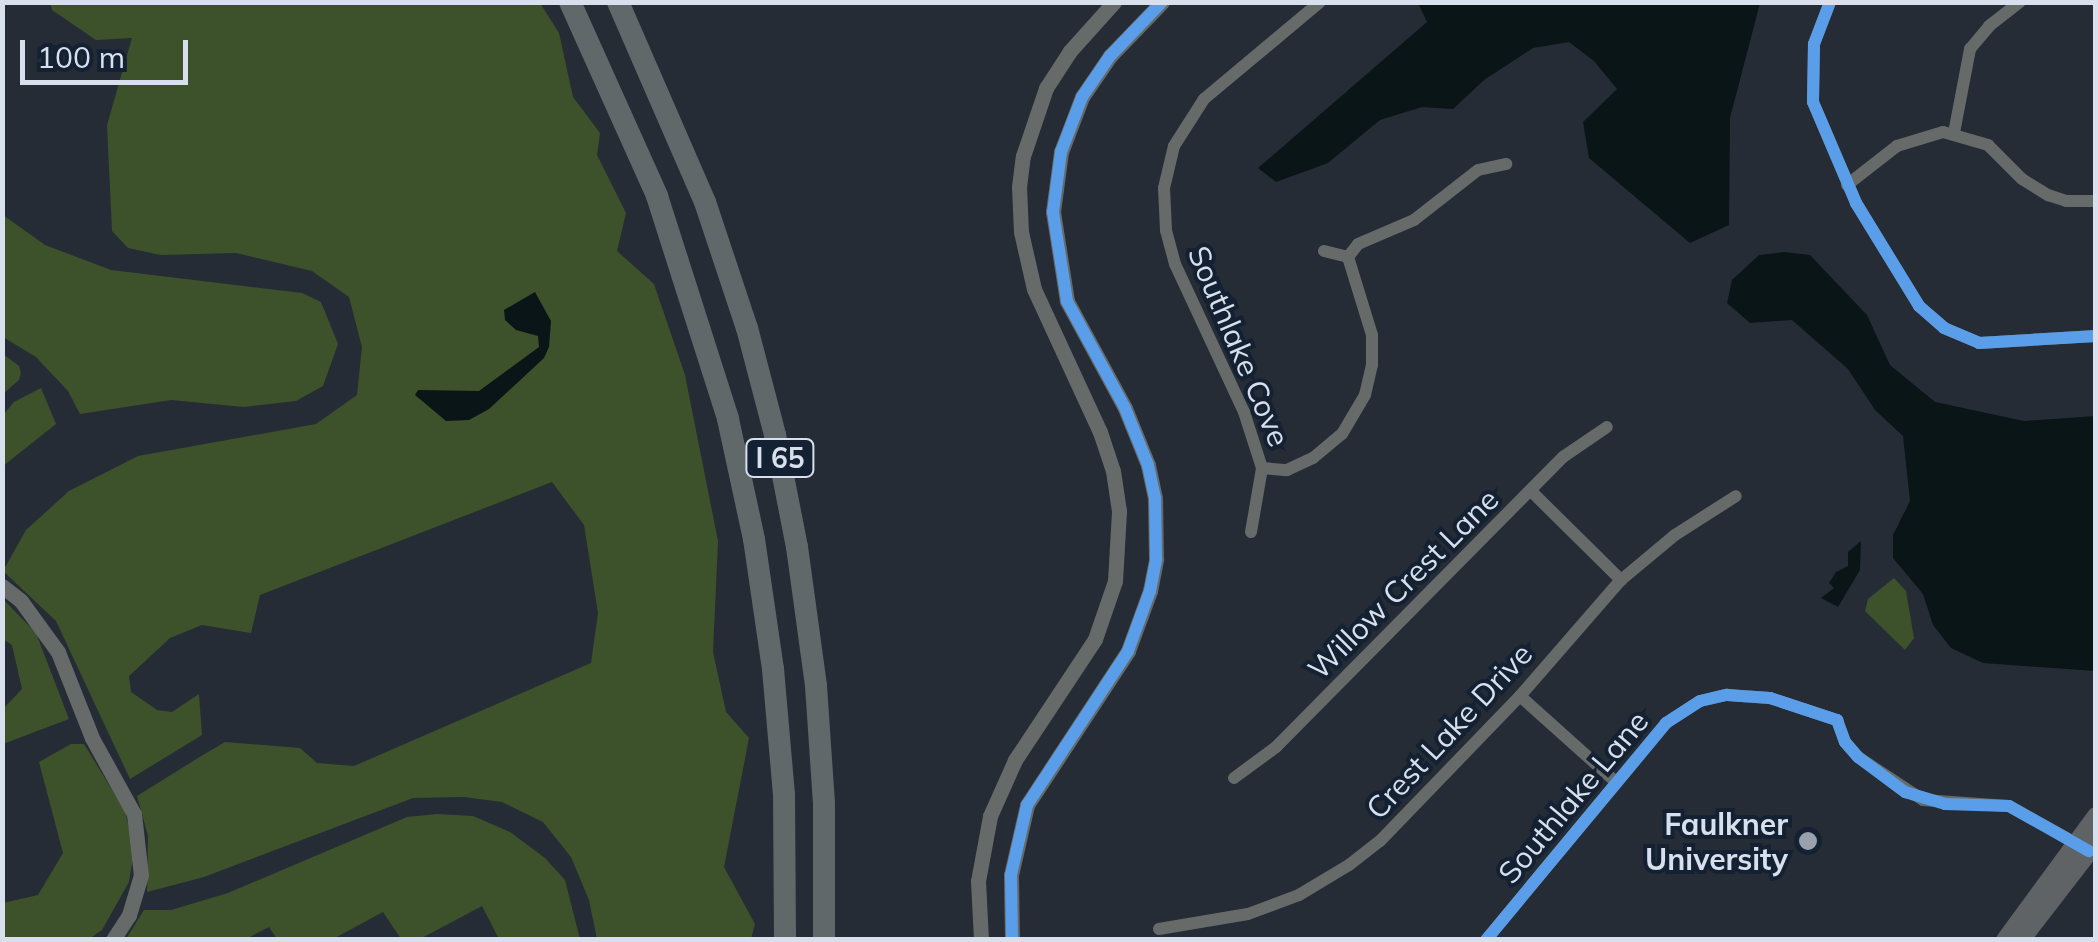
<!DOCTYPE html>
<style>
body{margin:0}
#map{position:relative;width:2098px;height:942px;overflow:hidden;background:#252c36;font-family:Mulish,sans-serif}
div>[style]{position:absolute}
.green>*{inset:0;background:#3d522a}
.water>*{inset:0;background:#091517}
.minor>*{height:12px;margin:-6px;padding:0 6px;transform-origin:6px;border-radius:6px;background:#666a69}
.tertiary>*{height:15px;margin:-7.5px;padding:0 7.5px;transform-origin:7.5px;border-radius:7.5px;background:#666a69}
.secondary>*{height:18px;margin:-9px;padding:0 9px;transform-origin:9px;border-radius:9px;background:#5f6365}
.motorway>*{height:22px;margin:-11px;padding:0 11px;transform-origin:11px;border-radius:11px;background:#61686a}
.cycleway>*{height:12px;margin:-6px;padding:0 6px;transform-origin:6px;border-radius:6px;background:#5a9eea}
.dots>*{width:28px;height:28px;translate:-50% -50%;box-sizing:border-box;border:5px solid #142133;border-radius:50%}
span{translate:-50% -50%;white-space:nowrap;text-align:center;line-height:1.15;-webkit-text-stroke:8px #142133;paint-order:stroke}
.shield-label span{padding:2px 8px;background:#142133;border:2px solid;border-radius:8px;-webkit-text-stroke-width:0}
.shield-label{font-size:28px;color:#d7e0ec;font-weight:700}
.street-label{font-size:30px;color:#d7e0ec}
.poi-label{font-size:30px;color:#d7e0ec;font-weight:700}
.right{translate:-100% -50%;text-align:right}
.frame{position:absolute;inset:0;border:5px solid #d7e0ec;pointer-events:none}
.scale{position:absolute;left:20px;top:40px;width:168px;height:45px;box-sizing:border-box;border:5px solid #d7e0ec;border-top:0;padding-left:12px;font-size:30px;line-height:35px;white-space:nowrap;color:#d7e0ec;-webkit-text-stroke:8px #142133;paint-order:stroke}
</style>
<div id="map">
<div class="green">
<i style="clip-path:polygon(50px 3px,540px 3px,559px 33px,573px 97px,600px 133px,597px 155px,626px 213px,617px 251px,654px 284px,685px 375px,718px 541px,713px 652px,726px 712px,749px 738px,724px 867px,755px 924px,751px 939px,597px 939px,589px 900px,571px 857px,543px 822px,502px 802px,464px 797px,413px 798px,204px 877px,147px 892px,148px 836px,137px 796px,198px 758px,225px 742px,300px 748px,317px 763px,354px 766px,591px 663px,598px 613px,584px 525px,552px 482px,260px 595px,251px 633px,202px 625px,170px 638px,129px 676px,131px 692px,157px 710px,172px 712px,199px 694px,202px 735px,130px 779px,56px 621px,3px 571px,26px 530px,69px 491px,138px 456px,316px 424px,357px 395px,362px 347px,349px 297px,312px 271px,236px 253px,161px 255px,128px 248px,112px 231px,107px 125px,132px 38px,96px 40px,52px 10px)"></i>
<i style="clip-path:polygon(3px 215px,45px 245px,111px 270px,302px 293px,321px 302px,338px 344px,323px 386px,296px 401px,244px 407px,171px 400px,80px 414px,68px 391px,36px 357px,3px 337px)"></i>
<i style="clip-path:polygon(3px 354px,19px 366px,21px 373px,19px 380px,3px 394px)"></i>
<i style="clip-path:polygon(41px 388px,56px 424px,3px 466px,3px 415px,14px 402px)"></i>
<i style="clip-path:polygon(1894px 578px,1906px 591px,1914px 638px,1905px 650px,1865px 611px,1868px 599px)"></i>
<i style="clip-path:polygon(3px 599px,36px 633px,69px 719px,3px 744px,2px 710px,22px 689px,12px 645px,3px 639px)"></i>
<i style="clip-path:polygon(71px 744px,84px 744px,125px 811px,134px 851px,129px 882px,102px 930px,89px 939px,3px 940px,3px 903px,38px 895px,63px 853px,39px 762px)"></i>
<i style="clip-path:polygon(437px 814px,473px 816px,510px 832px,545px 858px,565px 880px,580px 939px,499px 939px,482px 906px,420px 939px,401px 939px,383px 912px,333px 939px,277px 939px,269px 927px,246px 939px,126px 939px,144px 910px,171px 910px,228px 893px,407px 817px)"></i>
</div>
<div class="water">
<i style="clip-path:polygon(1418px 3px,1760px 3px,1730px 118px,1729px 225px,1690px 243px,1589px 158px,1583px 122px,1617px 89px,1594px 61px,1569px 42px,1533px 48px,1484px 80px,1453px 109px,1422px 107px,1380px 120px,1328px 163px,1276px 182px,1258px 168px,1427px 22px)"></i>
<i style="clip-path:polygon(1784px 252px,1810px 255px,1867px 315px,1890px 365px,1935px 402px,2024px 421px,2095px 416px,2095px 671px,1983px 663px,1951px 648px,1933px 625px,1923px 594px,1893px 558px,1893px 535px,1910px 501px,1903px 436px,1875px 410px,1848px 369px,1792px 320px,1750px 323px,1727px 303px,1732px 280px,1759px 255px)"></i>
<i style="clip-path:polygon(535px 292px,551px 321px,549px 347px,544px 358px,489px 409px,469px 420px,446px 421px,415px 395px,418px 390px,479px 391px,539px 347px,538px 336px,516px 330px,505px 320px,504px 310px)"></i>
<i style="clip-path:polygon(1861px 541px,1860px 570px,1838px 607px,1821px 598px,1834px 588px,1829px 583px,1836px 572px,1848px 566px,1848px 552px)"></i>
</div>
<div class="minor">
<i style="left:1830px;top:2px;width:45px;rotate:110.9deg"></i>
<i style="left:1814px;top:44px;width:58px;rotate:91deg"></i>
<i style="left:1813px;top:102px;width:110px;rotate:66.9deg"></i>
<i style="left:1856px;top:203px;width:121px;rotate:58.5deg"></i>
<i style="left:1919px;top:306px;width:33px;rotate:41deg"></i>
<i style="left:1944px;top:328px;width:38px;rotate:23deg"></i>
<i style="left:1979px;top:343px;width:117px;rotate:-3.4deg"></i>
<i style="left:1954px;top:133px;width:86px;rotate:-79.2deg"></i>
<i style="left:1970px;top:49px;width:30px;rotate:-50deg"></i>
<i style="left:1989px;top:26px;width:39px;rotate:-38deg"></i>
<i style="left:1847px;top:185px;width:63px;rotate:-38deg"></i>
<i style="left:1897px;top:146px;width:48px;rotate:-16.9deg"></i>
<i style="left:1943px;top:132px;width:47px;rotate:16.1deg"></i>
<i style="left:1988px;top:145px;width:48px;rotate:45deg"></i>
<i style="left:2022px;top:179px;width:31px;rotate:32deg"></i>
<i style="left:2048px;top:195px;width:19px;rotate:18deg"></i>
<i style="left:2066px;top:201px;width:30px"></i>
<i style="left:1324px;top:251px;width:25px;rotate:14deg"></i>
<i style="left:1348px;top:257px;width:16px;rotate:-52deg"></i>
<i style="left:1358px;top:244px;width:61px;rotate:-23.2deg"></i>
<i style="left:1414px;top:220px;width:81px;rotate:-38deg"></i>
<i style="left:1478px;top:170px;width:29px;rotate:-12deg"></i>
<i style="left:1262px;top:468px;width:25px;rotate:5deg"></i>
<i style="left:1287px;top:470px;width:29px;rotate:-25deg"></i>
<i style="left:1313px;top:458px;width:38px;rotate:-40deg"></i>
<i style="left:1342px;top:434px;width:45px;rotate:-59.5deg"></i>
<i style="left:1365px;top:395px;width:31px;rotate:-77deg"></i>
<i style="left:1372px;top:365px;width:30px;rotate:-90deg"></i>
<i style="left:1372px;top:335px;width:82px;rotate:-107.1deg"></i>
<i style="left:1531px;top:491px;width:127px;rotate:44.7deg"></i>
<i style="left:1251px;top:532px;width:65px;rotate:-80.2deg"></i>
<i style="left:1262px;top:468px;width:59px;rotate:-107.8deg"></i>
<i style="left:1244px;top:412px;width:163px;rotate:-115deg"></i>
<i style="left:1175px;top:264px;width:35px;rotate:-105deg"></i>
<i style="left:1166px;top:230px;width:42px;rotate:-92.7deg"></i>
<i style="left:1164px;top:188px;width:43px;rotate:-76.6deg"></i>
<i style="left:1174px;top:146px;width:56px;rotate:-57.4deg"></i>
<i style="left:1204px;top:99px;width:151px;rotate:-39.9deg"></i>
<i style="left:1520px;top:696px;width:129px;rotate:41.9deg"></i>
<i style="left:1234px;top:778px;width:52px;rotate:-36.4deg"></i>
<i style="left:1276px;top:747px;width:408px;rotate:-45.3deg"></i>
<i style="left:1563px;top:457px;width:53px;rotate:-34.3deg"></i>
<i style="left:1159px;top:929px;width:90px;rotate:-9.6deg"></i>
<i style="left:1248px;top:914px;width:54px;rotate:-20.4deg"></i>
<i style="left:1299px;top:895px;width:58px;rotate:-31deg"></i>
<i style="left:1349px;top:865px;width:39px;rotate:-38deg"></i>
<i style="left:1380px;top:841px;width:202px;rotate:-46deg"></i>
<i style="left:1520px;top:696px;width:154px;rotate:-49deg"></i>
<i style="left:1621px;top:580px;width:70px;rotate:-39.8deg"></i>
<i style="left:1675px;top:535px;width:72px;rotate:-32.6deg"></i>
<i style="left:1486px;top:940px;width:282px;rotate:-50.3deg"></i>
<i style="left:1666px;top:723px;width:40px;rotate:-32.9deg"></i>
<i style="left:1700px;top:701px;width:28px;rotate:-13deg"></i>
<i style="left:1727px;top:695px;width:43px;rotate:4deg"></i>
<i style="left:1770px;top:698px;width:71px;rotate:18.2deg"></i>
<i style="left:1837px;top:720px;width:23px;rotate:70deg"></i>
<i style="left:1845px;top:742px;width:20px;rotate:49deg"></i>
<i style="left:1858px;top:757px;width:78px;rotate:33.5deg"></i>
<i style="left:1923px;top:800px;width:86px;rotate:4deg"></i>
<i style="left:2009px;top:806px;width:85px;rotate:29deg"></i>
</div>
<div class="tertiary">
<i style="left:2px;top:586px;width:24px;rotate:38deg"></i>
<i style="left:21px;top:601px;width:63px;rotate:54deg"></i>
<i style="left:58px;top:652px;width:92px;rotate:68.4deg"></i>
<i style="left:92px;top:738px;width:87px;rotate:61.1deg"></i>
<i style="left:134px;top:814px;width:61px;rotate:83.5deg"></i>
<i style="left:141px;top:875px;width:42px;rotate:106.7deg"></i>
<i style="left:129px;top:915px;width:30px;rotate:123deg"></i>
<i style="left:981px;top:940px;width:59px;rotate:-92.9deg"></i>
<i style="left:978px;top:881px;width:66px;rotate:-79.5deg"></i>
<i style="left:990px;top:816px;width:61px;rotate:-65.9deg"></i>
<i style="left:1015px;top:760px;width:145px;rotate:-56.5deg"></i>
<i style="left:1095px;top:639px;width:61px;rotate:-71deg"></i>
<i style="left:1115px;top:581px;width:70px;rotate:-86.7deg"></i>
<i style="left:1119px;top:511px;width:40px;rotate:-98.5deg"></i>
<i style="left:1113px;top:471px;width:41px;rotate:-108.4deg"></i>
<i style="left:1100px;top:432px;width:157px;rotate:-114.8deg"></i>
<i style="left:1034px;top:289px;width:58px;rotate:-102.8deg"></i>
<i style="left:1021px;top:232px;width:45px;rotate:-92.5deg"></i>
<i style="left:1019px;top:187px;width:31px;rotate:-83deg"></i>
<i style="left:1023px;top:156px;width:72px;rotate:-71.3deg"></i>
<i style="left:1046px;top:88px;width:44px;rotate:-57deg"></i>
<i style="left:1070px;top:51px;width:66px;rotate:-48.1deg"></i>
<i style="left:1012px;top:940px;width:65px;rotate:-90.9deg"></i>
<i style="left:1011px;top:875px;width:72px;rotate:-77.1deg"></i>
<i style="left:1027px;top:805px;width:184px;rotate:-56.7deg"></i>
<i style="left:1128px;top:651px;width:64px;rotate:-69.9deg"></i>
<i style="left:1150px;top:591px;width:33px;rotate:-79deg"></i>
<i style="left:1156px;top:559px;width:61px;rotate:-90.9deg"></i>
<i style="left:1155px;top:498px;width:34px;rotate:-102deg"></i>
<i style="left:1148px;top:465px;width:61px;rotate:-112deg"></i>
<i style="left:1125px;top:408px;width:122px;rotate:-118.5deg"></i>
<i style="left:1067px;top:301px;width:90px;rotate:-98.9deg"></i>
<i style="left:1053px;top:212px;width:61px;rotate:-82.4deg"></i>
<i style="left:1061px;top:152px;width:59px;rotate:-69.1deg"></i>
<i style="left:1082px;top:97px;width:50px;rotate:-55.7deg"></i>
<i style="left:1110px;top:56px;width:75px;rotate:-46.1deg"></i>
</div>
<div class="secondary">
<i style="left:2005px;top:940px;width:154px;rotate:-53.7deg"></i>
<i style="left:2021px;top:940px;width:123px;rotate:-52.3deg"></i>
</div>
<div class="motorway">
<i style="left:570px;top:2px;width:213px;rotate:65.8deg"></i>
<i style="left:657px;top:196px;width:234px;rotate:72.3deg"></i>
<i style="left:728px;top:419px;width:123px;rotate:77.8deg"></i>
<i style="left:754px;top:539px;width:131px;rotate:81.7deg"></i>
<i style="left:773px;top:669px;width:125px;rotate:85deg"></i>
<i style="left:784px;top:794px;width:146px;rotate:89.6deg"></i>
<i style="left:618px;top:2px;width:218px;rotate:66.5deg"></i>
<i style="left:705px;top:202px;width:133px;rotate:71.6deg"></i>
<i style="left:747px;top:328px;width:111px;rotate:75.3deg"></i>
<i style="left:775px;top:435px;width:114px;rotate:78.9deg"></i>
<i style="left:797px;top:547px;width:140px;rotate:82.2deg"></i>
<i style="left:816px;top:686px;width:118px;rotate:86.1deg"></i>
<i style="left:824px;top:804px;width:136px;rotate:90deg"></i>
</div>
<div class="cycleway">
<i style="left:1830px;top:2px;width:45px;rotate:110.9deg"></i>
<i style="left:1814px;top:44px;width:58px;rotate:91deg"></i>
<i style="left:1813px;top:102px;width:110px;rotate:66.9deg"></i>
<i style="left:1856px;top:203px;width:121px;rotate:58.5deg"></i>
<i style="left:1919px;top:306px;width:33px;rotate:41deg"></i>
<i style="left:1944px;top:328px;width:38px;rotate:23deg"></i>
<i style="left:1979px;top:343px;width:117px;rotate:-3.4deg"></i>
<i style="left:1012px;top:940px;width:65px;rotate:-90.9deg"></i>
<i style="left:1011px;top:875px;width:72px;rotate:-77.1deg"></i>
<i style="left:1027px;top:805px;width:184px;rotate:-56.7deg"></i>
<i style="left:1128px;top:651px;width:64px;rotate:-69.9deg"></i>
<i style="left:1150px;top:591px;width:33px;rotate:-79deg"></i>
<i style="left:1156px;top:559px;width:61px;rotate:-90.9deg"></i>
<i style="left:1155px;top:498px;width:34px;rotate:-102deg"></i>
<i style="left:1148px;top:465px;width:61px;rotate:-112deg"></i>
<i style="left:1125px;top:408px;width:122px;rotate:-118.5deg"></i>
<i style="left:1067px;top:301px;width:90px;rotate:-98.9deg"></i>
<i style="left:1053px;top:212px;width:61px;rotate:-82.4deg"></i>
<i style="left:1061px;top:152px;width:59px;rotate:-69.1deg"></i>
<i style="left:1082px;top:97px;width:50px;rotate:-55.7deg"></i>
<i style="left:1110px;top:56px;width:75px;rotate:-46.1deg"></i>
<i style="left:1486px;top:940px;width:282px;rotate:-50.3deg"></i>
<i style="left:1666px;top:723px;width:40px;rotate:-32.9deg"></i>
<i style="left:1700px;top:701px;width:28px;rotate:-13deg"></i>
<i style="left:1727px;top:695px;width:43px;rotate:4deg"></i>
<i style="left:1770px;top:698px;width:71px;rotate:18.2deg"></i>
<i style="left:1837px;top:720px;width:23px;rotate:70deg"></i>
<i style="left:1845px;top:742px;width:20px;rotate:49deg"></i>
<i style="left:1858px;top:757px;width:59px;rotate:36.7deg"></i>
<i style="left:1905px;top:792px;width:42px;rotate:16.7deg"></i>
<i style="left:1945px;top:804px;width:64px;rotate:1.8deg"></i>
<i style="left:2009px;top:806px;width:92px;rotate:29.4deg"></i>
</div>
<div class="dots">
<i style="left:1808px;top:841px;background:#99a1ac"></i>
</div>
<div class="shield-label">
<span style="left:780px;top:458px">I 65</span>
</div>
<div class="street-label">
<span style="left:1239px;top:346px;rotate:67deg">Southlake Cove</span>
<span style="left:1403px;top:584px;rotate:-45deg">Willow Crest Lane</span>
<span style="left:1449px;top:731px;rotate:-47deg">Crest Lake Drive</span>
<span style="left:1573px;top:797px;rotate:-50deg">Southlake Lane</span>
</div>
<div class="poi-label">
<span class="right" style="left:1788px;top:841px">Faulkner<br>University</span>
</div>
<div class="frame"></div>
<div class="scale">100 m</div>
</div>
